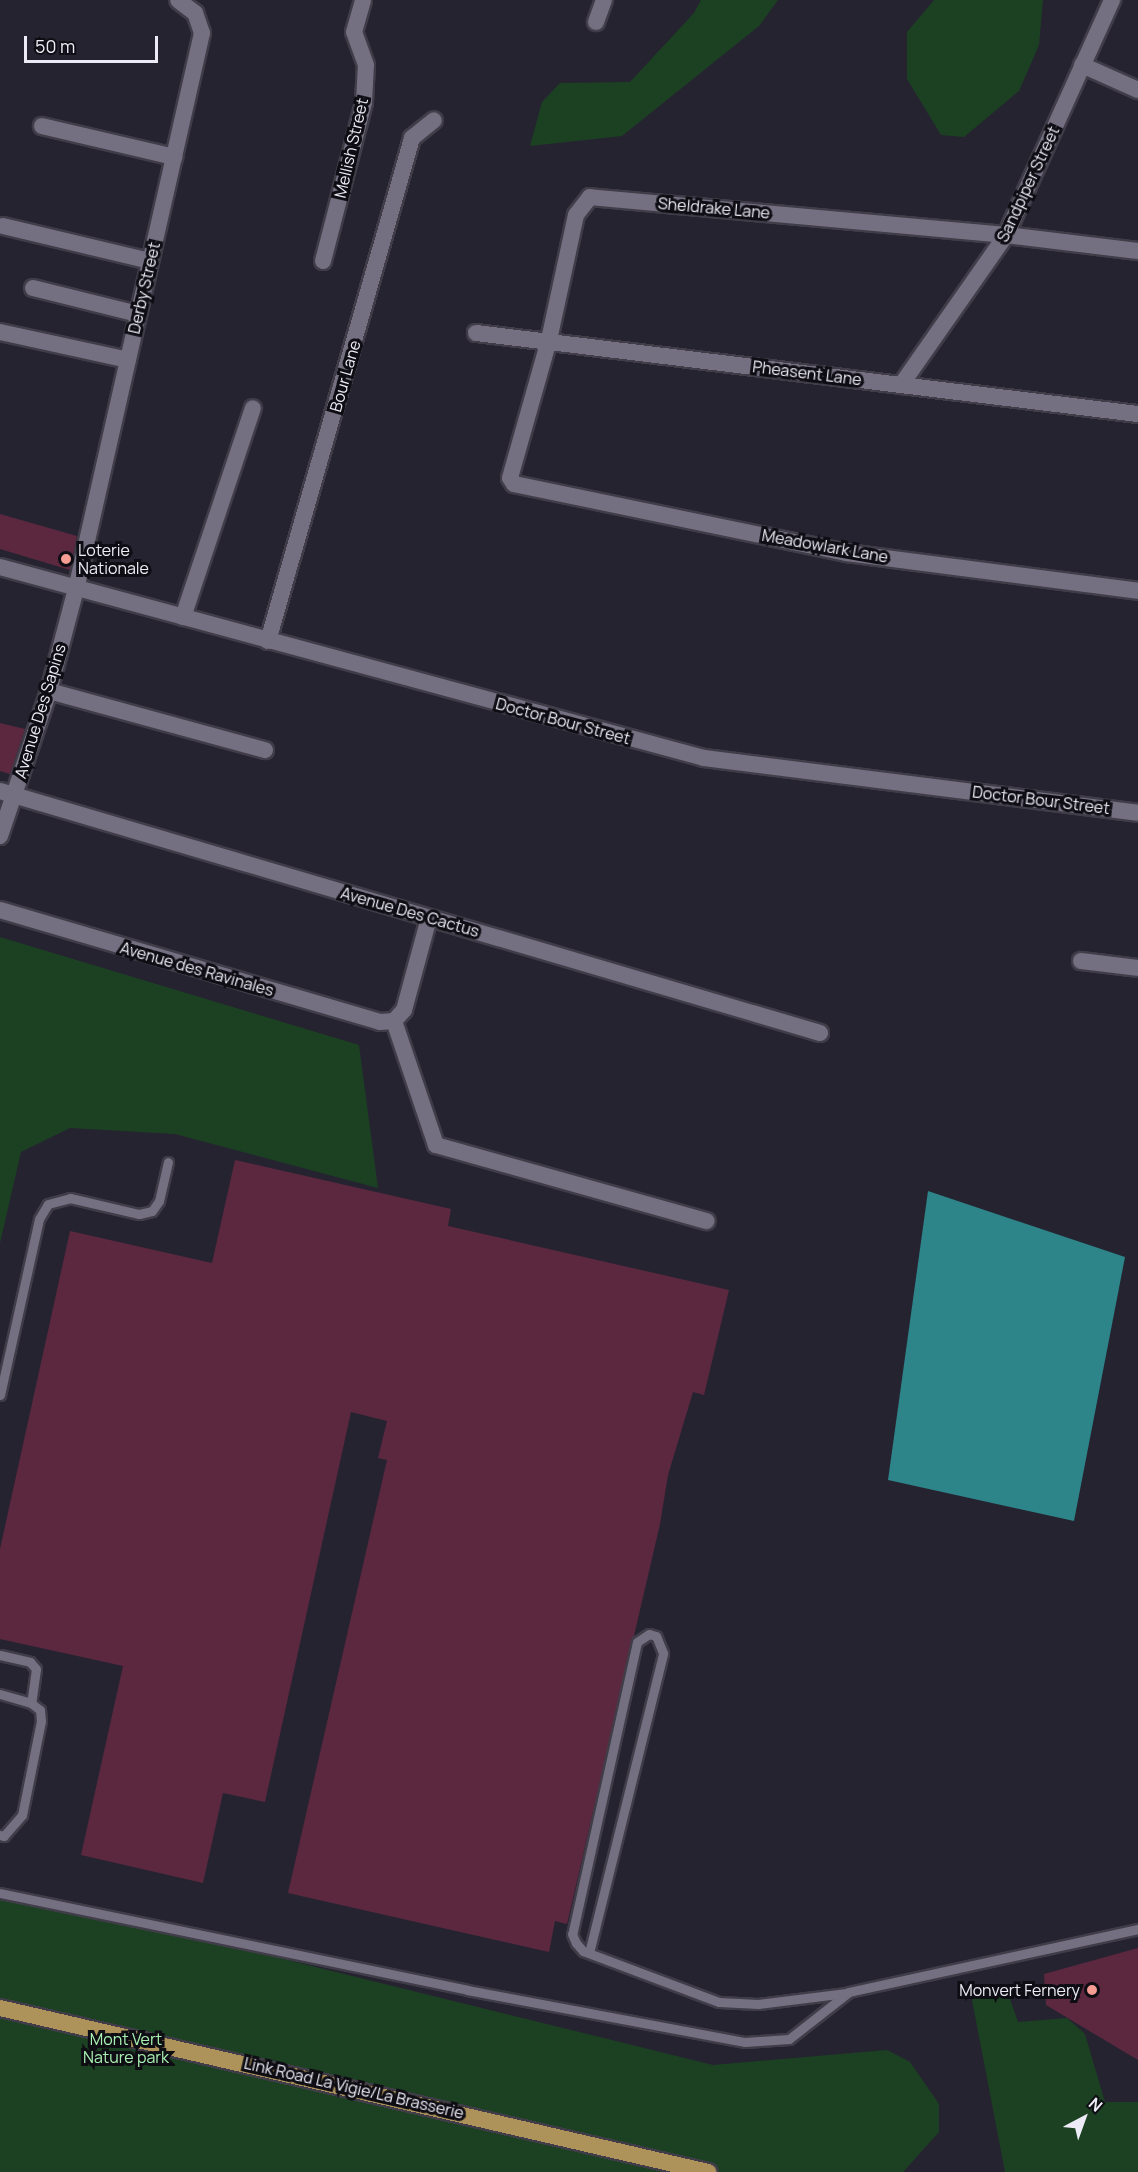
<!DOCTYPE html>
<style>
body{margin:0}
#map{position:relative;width:1138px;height:2172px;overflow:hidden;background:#262331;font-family:Manrope,sans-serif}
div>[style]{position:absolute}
.green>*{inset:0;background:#1b4122}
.water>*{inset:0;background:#2d8489}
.building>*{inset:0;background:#5b283f}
.roads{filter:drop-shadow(2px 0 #403d49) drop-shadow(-2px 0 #403d49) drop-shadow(0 2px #403d49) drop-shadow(0 -2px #403d49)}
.service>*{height:9px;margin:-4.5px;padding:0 4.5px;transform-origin:4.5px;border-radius:4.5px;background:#747081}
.minor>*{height:16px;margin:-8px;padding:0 8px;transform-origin:8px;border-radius:8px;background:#747081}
.primary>*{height:16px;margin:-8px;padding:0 8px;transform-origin:8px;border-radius:8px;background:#ad935a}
.dots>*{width:16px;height:16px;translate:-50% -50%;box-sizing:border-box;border:3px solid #0f0d14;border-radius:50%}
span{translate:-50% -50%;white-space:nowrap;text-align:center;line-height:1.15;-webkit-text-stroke:6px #0f0d14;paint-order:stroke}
.street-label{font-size:16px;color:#edebf5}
.poi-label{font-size:16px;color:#edebf5}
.left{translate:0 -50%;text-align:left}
.right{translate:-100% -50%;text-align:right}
.park-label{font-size:16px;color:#a8f0b1}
.north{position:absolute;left:1054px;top:2088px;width:60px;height:60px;-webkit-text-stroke:4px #0f0d14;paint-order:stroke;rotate:41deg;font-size:16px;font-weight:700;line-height:24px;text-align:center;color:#edebf5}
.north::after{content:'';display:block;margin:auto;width:21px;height:27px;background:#edebf5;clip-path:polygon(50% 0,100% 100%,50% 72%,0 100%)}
.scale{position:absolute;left:24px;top:36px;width:134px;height:27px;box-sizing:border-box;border:3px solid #edebf5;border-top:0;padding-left:8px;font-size:18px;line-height:21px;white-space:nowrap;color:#edebf5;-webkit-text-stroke:4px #0f0d14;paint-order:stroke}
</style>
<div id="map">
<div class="green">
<i style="clip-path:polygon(701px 0,778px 0,759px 26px,622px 136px,530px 146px,542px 102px,560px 83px,630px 82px,694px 13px)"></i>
<i style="clip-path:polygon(934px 0,1043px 0,1039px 45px,1019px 91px,964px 137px,941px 135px,907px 79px,907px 32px)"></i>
<i style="clip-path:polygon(0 937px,359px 1045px,378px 1188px,175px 1134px,70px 1128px,21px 1152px,0 1243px)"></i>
<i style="clip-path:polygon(0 1889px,713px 2065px,887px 2050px,910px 2062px,939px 2104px,939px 2132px,903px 2172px,0 2172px)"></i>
<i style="clip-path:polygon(992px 1985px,1010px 1999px,1018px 2022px,1067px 2018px,1085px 2034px,1105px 2102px,1138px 2102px,1138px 2172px,1005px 2172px,972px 2000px)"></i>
</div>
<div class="water">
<i style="clip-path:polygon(928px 1191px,1125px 1257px,1074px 1521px,888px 1480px)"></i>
</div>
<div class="building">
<i style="clip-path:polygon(0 514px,77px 536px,70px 570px,0 549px)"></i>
<i style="clip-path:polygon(0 723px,25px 729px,10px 774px,0 771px)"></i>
<i style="clip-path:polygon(235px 1160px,451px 1209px,448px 1226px,729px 1290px,704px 1395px,693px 1392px,668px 1475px,660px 1524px,567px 1924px,555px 1921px,549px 1952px,288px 1893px,387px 1460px,378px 1458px,387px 1421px,351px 1412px,265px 1802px,223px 1793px,203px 1883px,81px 1855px,123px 1666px,0 1639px,0 1549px,70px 1231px,212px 1263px)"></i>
<i style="clip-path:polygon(1138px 1948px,1138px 2060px,1046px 2005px,1044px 1974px)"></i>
</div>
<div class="roads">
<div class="service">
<i style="left:0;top:1395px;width:180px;rotate:-77.5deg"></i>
<i style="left:39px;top:1219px;width:17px;rotate:-59deg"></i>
<i style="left:48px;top:1204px;width:23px;rotate:-15deg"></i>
<i style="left:70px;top:1198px;width:71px;rotate:13.1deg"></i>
<i style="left:139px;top:1214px;width:13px;rotate:-13deg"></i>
<i style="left:152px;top:1211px;width:12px;rotate:-55deg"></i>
<i style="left:159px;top:1201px;width:40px;rotate:-77deg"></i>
<i style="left:0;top:1655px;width:31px;rotate:13deg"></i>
<i style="left:30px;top:1662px;width:9px;rotate:49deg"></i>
<i style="left:36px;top:1669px;width:34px;rotate:98deg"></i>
<i style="left:0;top:1694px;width:32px;rotate:16deg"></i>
<i style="left:31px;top:1703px;width:11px;rotate:38deg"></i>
<i style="left:40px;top:1710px;width:11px;rotate:85deg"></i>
<i style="left:41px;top:1721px;width:96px;rotate:101.4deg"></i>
<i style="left:22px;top:1815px;width:28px;rotate:131deg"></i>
<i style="left:4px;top:1836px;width:4px;rotate:-166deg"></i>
<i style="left:0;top:1893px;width:477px;rotate:11.7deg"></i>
<i style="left:467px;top:1990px;width:283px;rotate:10.6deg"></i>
<i style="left:745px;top:2042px;width:44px;rotate:-3.9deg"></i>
<i style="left:789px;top:2039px;width:76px;rotate:-38.1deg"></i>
<i style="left:849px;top:1992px;width:296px;rotate:-12.3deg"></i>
<i style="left:589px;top:1953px;width:309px;rotate:-76.1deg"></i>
<i style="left:663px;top:1653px;width:18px;rotate:-112deg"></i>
<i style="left:656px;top:1636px;width:7px;rotate:-164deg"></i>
<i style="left:649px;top:1634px;width:14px;rotate:146deg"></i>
<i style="left:637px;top:1642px;width:299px;rotate:102.5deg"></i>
<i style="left:572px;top:1934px;width:10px;rotate:66deg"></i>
<i style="left:576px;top:1943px;width:11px;rotate:49deg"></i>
<i style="left:583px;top:1951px;width:145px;rotate:20.6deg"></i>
<i style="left:719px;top:2002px;width:39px;rotate:3deg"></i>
<i style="left:758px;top:2004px;width:89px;rotate:-7.1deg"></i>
</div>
<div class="minor">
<i style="left:596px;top:22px;width:23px;rotate:-70deg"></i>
<i style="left:1082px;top:65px;width:61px;rotate:24.1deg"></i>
<i style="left:42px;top:126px;width:136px;rotate:13.2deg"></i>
<i style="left:3px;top:226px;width:151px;rotate:13.4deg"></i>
<i style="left:1138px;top:251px;width:133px;rotate:-173.1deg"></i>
<i style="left:1006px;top:235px;width:418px;rotate:-174.8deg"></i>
<i style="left:590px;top:197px;width:23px;rotate:128deg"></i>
<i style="left:576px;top:215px;width:128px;rotate:102.2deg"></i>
<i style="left:549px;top:340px;width:143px;rotate:105.8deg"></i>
<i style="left:510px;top:478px;width:7px;rotate:56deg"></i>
<i style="left:514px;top:484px;width:340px;rotate:11.7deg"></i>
<i style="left:847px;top:553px;width:293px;rotate:7.4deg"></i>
<i style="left:323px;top:261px;width:164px;rotate:-75.5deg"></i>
<i style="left:364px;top:102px;width:37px;rotate:-87deg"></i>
<i style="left:366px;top:65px;width:35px;rotate:-110deg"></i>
<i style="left:354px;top:32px;width:33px;rotate:-74deg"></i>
<i style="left:33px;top:288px;width:108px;rotate:13.9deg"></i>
<i style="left:0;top:332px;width:131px;rotate:12.3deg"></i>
<i style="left:476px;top:333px;width:667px;rotate:6.98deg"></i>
<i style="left:901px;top:385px;width:183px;rotate:-55deg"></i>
<i style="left:1006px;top:235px;width:258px;rotate:-65.7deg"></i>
<i style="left:0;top:567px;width:729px;rotate:15.18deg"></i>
<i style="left:704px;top:758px;width:437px;rotate:7.2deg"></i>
<i style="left:183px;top:617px;width:220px;rotate:-71.5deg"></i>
<i style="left:268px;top:641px;width:523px;rotate:-74.02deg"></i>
<i style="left:412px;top:138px;width:28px;rotate:-39deg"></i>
<i style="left:49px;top:691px;width:224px;rotate:15.3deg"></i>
<i style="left:0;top:791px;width:855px;rotate:16.44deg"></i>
<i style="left:0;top:836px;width:153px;rotate:-71.3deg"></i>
<i style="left:49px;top:691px;width:110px;rotate:-75.2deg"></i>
<i style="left:77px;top:585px;width:566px;rotate:-77.24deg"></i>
<i style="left:202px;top:33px;width:21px;rotate:-109deg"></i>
<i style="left:195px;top:13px;width:21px;rotate:-143deg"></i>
<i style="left:0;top:910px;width:396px;rotate:16.4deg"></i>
<i style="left:380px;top:1022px;width:14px;rotate:-4deg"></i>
<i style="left:1081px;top:961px;width:57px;rotate:7deg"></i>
<i style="left:394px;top:1021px;width:131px;rotate:71.3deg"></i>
<i style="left:436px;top:1145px;width:281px;rotate:15.7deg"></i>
<i style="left:394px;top:1021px;width:15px;rotate:-48deg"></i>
<i style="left:404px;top:1010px;width:95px;rotate:-74.8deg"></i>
</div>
<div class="primary">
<i style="left:0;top:2008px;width:727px;rotate:13.04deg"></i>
</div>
</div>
<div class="dots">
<i style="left:66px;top:559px;background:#f59c93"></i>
<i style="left:1092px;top:1990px;background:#f59c93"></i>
</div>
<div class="street-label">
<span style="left:351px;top:148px;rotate:-77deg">Mellish Street</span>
<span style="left:1028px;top:184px;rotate:-65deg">Sandpiper Street</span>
<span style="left:714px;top:208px;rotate:5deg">Sheldrake Lane</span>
<span style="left:144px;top:288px;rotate:-77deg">Derby Street</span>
<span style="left:807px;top:373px;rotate:7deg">Pheasent Lane</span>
<span style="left:345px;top:376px;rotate:-74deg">Bour Lane</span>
<span style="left:825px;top:546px;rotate:10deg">Meadowlark Lane</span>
<span style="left:40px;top:711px;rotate:-73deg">Avenue Des Sapins</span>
<span style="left:563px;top:721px;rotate:15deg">Doctor Bour Street</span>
<span style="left:1041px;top:800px;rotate:7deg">Doctor Bour Street</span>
<span style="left:410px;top:912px;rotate:16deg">Avenue Des Cactus</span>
<span style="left:197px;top:969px;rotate:16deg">Avenue des Ravinales</span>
<span style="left:354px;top:2088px;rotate:13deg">Link Road La Vigie/La Brasserie</span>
</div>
<div class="poi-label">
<span class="left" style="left:78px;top:559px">Loterie<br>Nationale</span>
<span class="right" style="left:1080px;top:1990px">Monvert Fernery</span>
</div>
<div class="park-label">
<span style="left:126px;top:2048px">Mont Vert<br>Nature park</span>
</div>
<div class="north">N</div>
<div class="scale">50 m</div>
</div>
